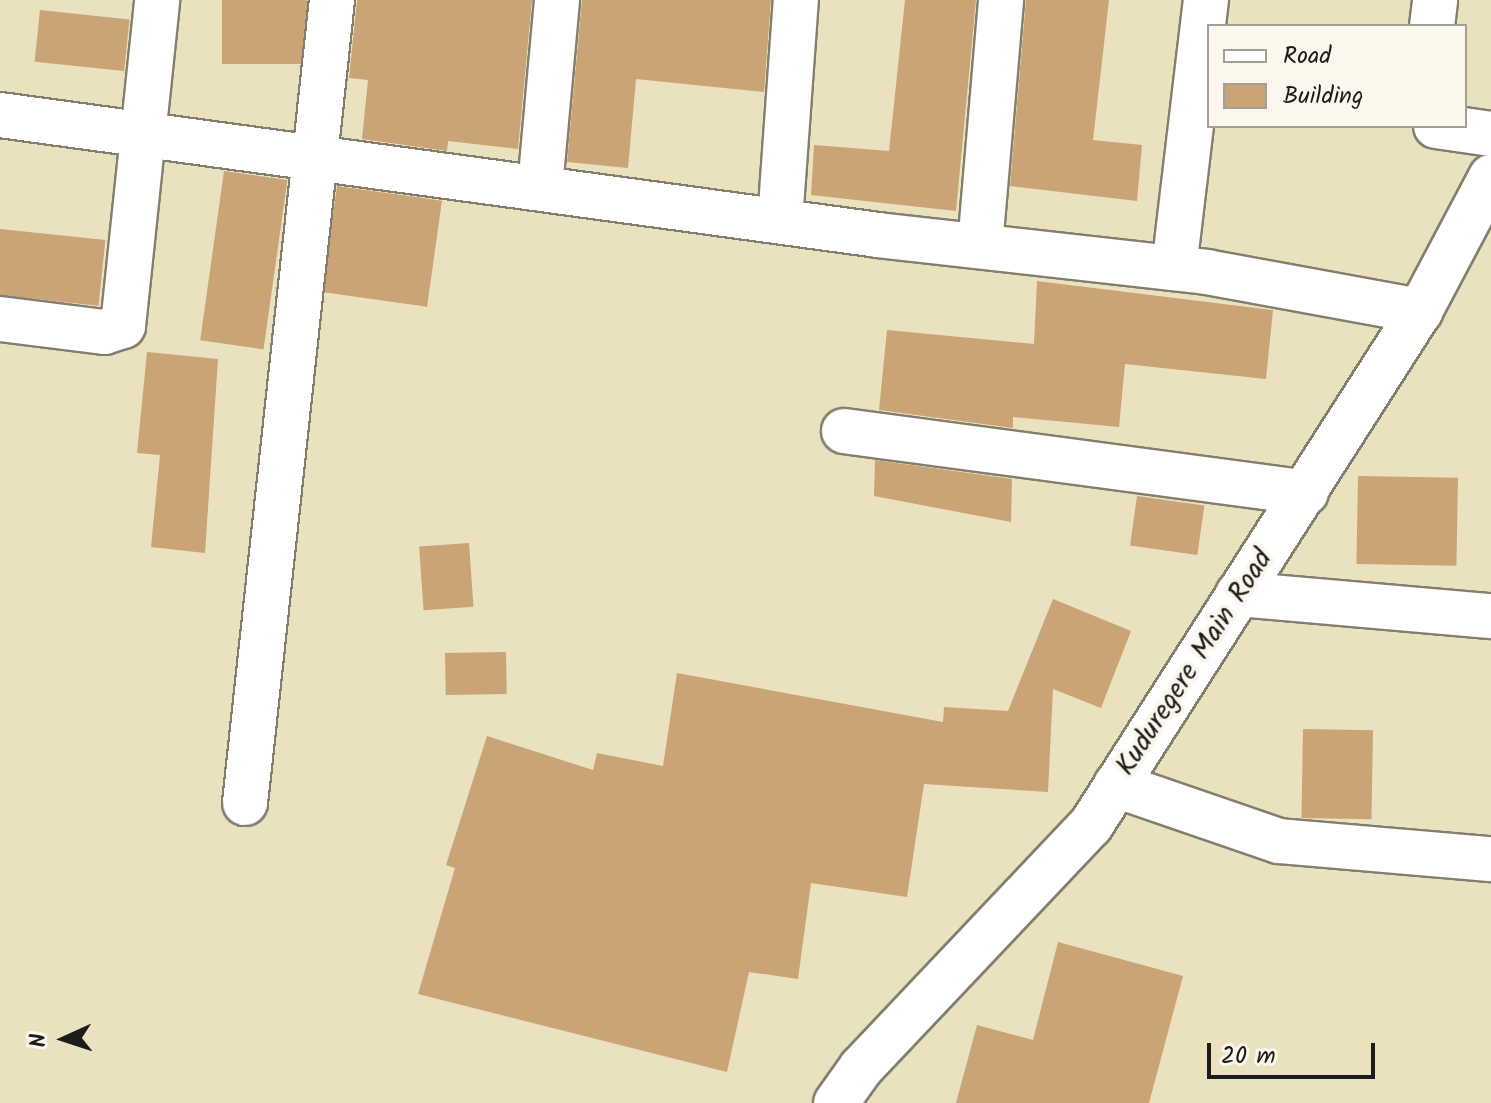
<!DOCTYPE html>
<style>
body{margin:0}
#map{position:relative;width:1491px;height:1103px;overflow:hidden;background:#eae1bf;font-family:Kalam,sans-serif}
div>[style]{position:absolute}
.building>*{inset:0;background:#caa376;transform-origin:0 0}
.roads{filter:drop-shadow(2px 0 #837e6e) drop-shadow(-2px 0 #837e6e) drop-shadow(0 2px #837e6e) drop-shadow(0 -2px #837e6e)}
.minor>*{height:44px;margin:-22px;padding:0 22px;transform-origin:22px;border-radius:22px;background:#fff}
.tertiary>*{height:44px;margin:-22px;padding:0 22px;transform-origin:22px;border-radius:22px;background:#fff}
span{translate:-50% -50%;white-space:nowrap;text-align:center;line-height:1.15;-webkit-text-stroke:8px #fbf7ec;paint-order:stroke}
.street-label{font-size:28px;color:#1c1c1c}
.legend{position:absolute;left:1207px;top:24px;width:260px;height:104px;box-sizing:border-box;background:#fbf7ec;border:2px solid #a29f99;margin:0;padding:10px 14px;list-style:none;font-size:24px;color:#1c1c1c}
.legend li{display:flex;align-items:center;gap:16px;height:40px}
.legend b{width:40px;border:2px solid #a29f99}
.north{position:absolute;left:24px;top:999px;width:80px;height:80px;-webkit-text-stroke:6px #fbf7ec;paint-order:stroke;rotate:267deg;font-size:22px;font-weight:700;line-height:32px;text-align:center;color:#1c1c1c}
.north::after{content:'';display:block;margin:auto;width:28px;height:36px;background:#1c1c1c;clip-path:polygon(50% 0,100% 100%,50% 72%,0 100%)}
.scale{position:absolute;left:1207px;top:1043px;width:168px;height:36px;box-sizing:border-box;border:4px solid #1c1c1c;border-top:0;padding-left:10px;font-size:24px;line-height:28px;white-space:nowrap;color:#1c1c1c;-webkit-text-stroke:6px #fbf7ec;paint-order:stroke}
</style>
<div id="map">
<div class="building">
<i style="left:222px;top:0;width:85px;height:64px"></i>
<i style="clip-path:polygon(357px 0,532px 0,518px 149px,448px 141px,447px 151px,362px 139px,368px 80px,349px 78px)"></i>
<i style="clip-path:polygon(582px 0,771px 0,764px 92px,636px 79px,628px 168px,567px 162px)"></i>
<i style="clip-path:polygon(905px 0,976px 0,956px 211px,811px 195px,814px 145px,889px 151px)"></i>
<i style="clip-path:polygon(1026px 0,1109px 0,1093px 140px,1142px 145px,1137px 201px,1010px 186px)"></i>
<i style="left:40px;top:10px;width:90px;height:52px;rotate:6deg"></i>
<i style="left:224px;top:171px;width:64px;height:171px;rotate:8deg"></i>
<i style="left:337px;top:186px;width:106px;height:107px;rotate:8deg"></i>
<i style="left:0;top:229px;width:106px;height:66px;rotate:6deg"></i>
<i style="clip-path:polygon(1037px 281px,1273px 310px,1266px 379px,1125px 364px,1119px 427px,1013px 417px,1013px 428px,879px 410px,887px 330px,1034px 344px)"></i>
<i style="clip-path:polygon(147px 352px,218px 359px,205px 553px,151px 547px,160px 455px,137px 453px)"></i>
<i style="clip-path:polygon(875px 460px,1012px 479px,1011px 522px,874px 496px)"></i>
<i style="left:1358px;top:476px;width:100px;height:88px;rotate:1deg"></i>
<i style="left:1137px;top:496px;width:68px;height:50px;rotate:8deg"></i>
<i style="left:469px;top:543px;width:64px;height:50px;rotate:86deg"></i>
<i style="clip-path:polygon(1053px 599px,1131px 631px,1101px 708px,1053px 689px,1048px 792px,924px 784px,907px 897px,811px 883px,798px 979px,749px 972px,727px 1072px,418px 994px,455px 868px,446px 865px,487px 736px,593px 770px,597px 753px,663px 766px,677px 673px,943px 722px,944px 707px,1008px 711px)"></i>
<i style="left:506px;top:652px;width:42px;height:61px;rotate:89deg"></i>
<i style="left:1303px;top:729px;width:70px;height:89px;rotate:1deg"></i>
<i style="clip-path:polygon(1058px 942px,1183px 976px,1149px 1103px,956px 1103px,977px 1025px,1033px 1040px)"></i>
</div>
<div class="roads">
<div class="minor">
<i style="left:1432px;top:26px;width:26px;rotate:-83deg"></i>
<i style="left:0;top:115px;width:886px;rotate:7.78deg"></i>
<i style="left:878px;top:235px;width:331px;rotate:6.4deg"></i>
<i style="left:1207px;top:272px;width:217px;rotate:10.4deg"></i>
<i style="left:1436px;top:126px;width:56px;rotate:8.3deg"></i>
<i style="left:540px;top:187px;width:188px;rotate:-84.8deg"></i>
<i style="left:780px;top:221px;width:222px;rotate:-85.9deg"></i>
<i style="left:980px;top:246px;width:247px;rotate:-85.1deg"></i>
<i style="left:1174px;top:268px;width:270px;rotate:-83.2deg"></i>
<i style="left:0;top:319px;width:105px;rotate:7.1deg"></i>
<i style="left:104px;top:332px;width:20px;rotate:-18deg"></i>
<i style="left:123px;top:326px;width:328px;rotate:-84deg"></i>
<i style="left:844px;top:431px;width:466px;rotate:7.6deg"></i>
<i style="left:1238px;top:594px;width:254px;rotate:5deg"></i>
<i style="left:1116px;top:785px;width:172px;rotate:19deg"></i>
<i style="left:1279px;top:841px;width:213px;rotate:4.9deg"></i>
<i style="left:245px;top:803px;width:808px;rotate:-83.82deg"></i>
</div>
<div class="tertiary">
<i style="left:836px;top:1103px;width:43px;rotate:-54.5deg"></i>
<i style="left:861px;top:1068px;width:335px;rotate:-46.6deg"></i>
<i style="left:1091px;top:825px;width:610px;rotate:-57.38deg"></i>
<i style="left:1420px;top:311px;width:152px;rotate:-62.1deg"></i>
</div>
</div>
<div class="street-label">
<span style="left:1195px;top:663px;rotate:-57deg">Kuduregere Main Road</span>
</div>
<ul class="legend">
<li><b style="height:10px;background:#fff"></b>Road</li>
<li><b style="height:22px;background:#caa376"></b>Building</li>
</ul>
<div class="north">N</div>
<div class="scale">20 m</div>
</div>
